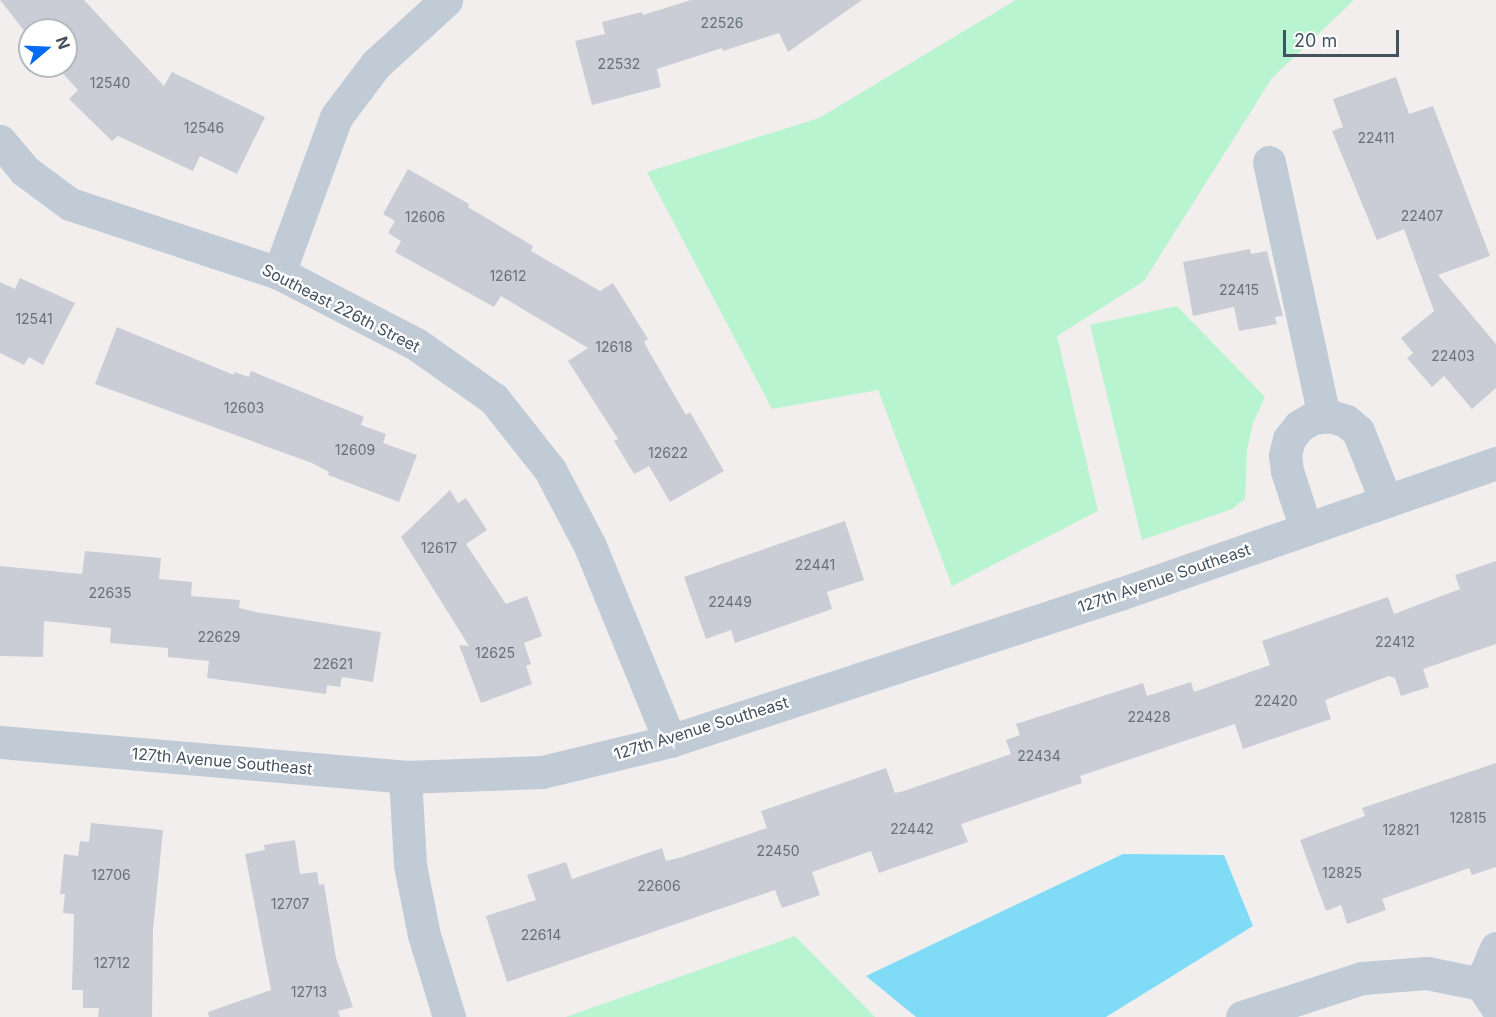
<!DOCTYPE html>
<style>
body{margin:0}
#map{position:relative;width:1496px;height:1017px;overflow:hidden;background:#f2eeee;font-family:Inter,sans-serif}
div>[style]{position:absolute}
.green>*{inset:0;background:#b8f4d0}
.water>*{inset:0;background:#80dcf6}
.building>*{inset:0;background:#cacdd5}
.minor>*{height:33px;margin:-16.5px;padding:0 16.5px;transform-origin:16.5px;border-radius:16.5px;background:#c0cbd6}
span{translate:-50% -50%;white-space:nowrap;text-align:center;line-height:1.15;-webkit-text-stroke:4.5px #fff;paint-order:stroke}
.number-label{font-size:14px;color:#66717c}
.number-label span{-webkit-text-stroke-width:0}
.street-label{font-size:16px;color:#44525e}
.north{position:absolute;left:18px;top:18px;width:60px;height:60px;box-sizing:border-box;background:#fff;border:2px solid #b4babf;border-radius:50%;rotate:71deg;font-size:16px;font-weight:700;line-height:24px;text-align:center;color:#44525e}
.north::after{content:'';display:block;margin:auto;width:21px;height:27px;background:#046bf6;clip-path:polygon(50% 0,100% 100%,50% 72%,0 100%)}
.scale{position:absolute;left:1283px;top:30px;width:116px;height:27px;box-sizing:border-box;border:3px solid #44525e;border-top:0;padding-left:8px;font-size:18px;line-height:21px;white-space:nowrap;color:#44525e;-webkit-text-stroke:4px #fff;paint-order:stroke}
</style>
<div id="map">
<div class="green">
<i style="clip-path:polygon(1016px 0,1354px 0,1272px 78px,1144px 281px,1057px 336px,1098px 511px,952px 586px,878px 390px,772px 409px,647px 172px,819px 118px)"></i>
<i style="clip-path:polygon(1177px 306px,1265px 397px,1253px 423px,1247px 450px,1245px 499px,1232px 509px,1142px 540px,1090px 325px)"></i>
<i style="clip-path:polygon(795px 936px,875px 1017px,566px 1017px)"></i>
</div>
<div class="water">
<i style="clip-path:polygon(1123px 854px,1224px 855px,1253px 926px,1106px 1017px,916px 1017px,866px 976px)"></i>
</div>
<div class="building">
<i style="clip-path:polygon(0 0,84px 0,164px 86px,172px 72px,265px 117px,237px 174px,200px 156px,193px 171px,118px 136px,112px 141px,69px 99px,78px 90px,56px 66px,66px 66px,66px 30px,30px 30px,30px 38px)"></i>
<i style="clip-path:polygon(691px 0,862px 0,788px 52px,779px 33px,723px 51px,722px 48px,657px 69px,661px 87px,592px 105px,575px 41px,605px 34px,602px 22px,642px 12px,643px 15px)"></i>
<i style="clip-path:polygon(1396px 77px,1409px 114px,1433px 106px,1490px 256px,1438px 275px,1496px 344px,1496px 388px,1472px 409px,1444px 376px,1432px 387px,1407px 358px,1413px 353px,1401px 338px,1434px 311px,1404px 229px,1377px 240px,1332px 131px,1343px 127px,1333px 99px)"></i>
<i style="clip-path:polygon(408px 169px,469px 204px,468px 207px,533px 246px,531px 251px,600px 291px,613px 283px,648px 339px,644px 342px,651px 355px,686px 415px,690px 412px,724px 471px,670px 502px,649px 466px,634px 474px,614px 441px,618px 439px,568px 361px,588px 348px,501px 296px,494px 307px,395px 252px,401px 241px,388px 233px,395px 221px,383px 214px)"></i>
<i style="clip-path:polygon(1250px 249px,1251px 254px,1267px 251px,1283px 316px,1275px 317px,1277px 324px,1239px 331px,1234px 307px,1193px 316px,1183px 262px)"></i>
<i style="clip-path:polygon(20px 278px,75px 303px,43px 365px,29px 357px,24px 365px,0 353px,0 282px,15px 289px)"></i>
<i style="clip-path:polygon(117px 327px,234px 375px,234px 372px,249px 377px,251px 371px,364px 417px,361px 425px,386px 434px,383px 443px,417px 455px,399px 502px,328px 475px,329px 472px,312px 463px,95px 384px)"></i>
<i style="clip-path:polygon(450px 490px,458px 503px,466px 498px,487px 530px,466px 544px,506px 604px,527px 596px,542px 636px,524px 643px,531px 664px,526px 666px,532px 684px,481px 703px,459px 645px,469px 646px,401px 537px)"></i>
<i style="clip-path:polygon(845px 521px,864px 580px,827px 592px,832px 609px,735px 643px,731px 630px,706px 639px,684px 577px)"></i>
<i style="clip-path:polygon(85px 551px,161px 558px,159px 579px,192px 582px,191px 596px,240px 600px,239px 608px,256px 612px,381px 632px,373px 682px,342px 677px,340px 687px,327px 685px,326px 694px,207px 678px,209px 661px,168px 657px,168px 648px,110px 643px,111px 628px,44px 621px,43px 657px,0 656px,0 566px,82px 574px)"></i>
<i style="clip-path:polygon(1496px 561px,1496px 644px,1423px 669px,1429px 687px,1401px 696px,1395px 678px,1389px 676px,1325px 700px,1331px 719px,1243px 749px,1235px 724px,1080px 776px,1082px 783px,961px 824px,968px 842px,879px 873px,871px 851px,812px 872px,820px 895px,782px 908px,775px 890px,507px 982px,486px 916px,536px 900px,527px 875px,566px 862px,572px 879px,662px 848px,666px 861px,682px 857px,767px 828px,761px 811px,886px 768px,895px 793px,904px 791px,1011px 754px,1006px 740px,1020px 735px,1016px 724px,1143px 683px,1147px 696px,1191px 682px,1194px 692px,1270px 665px,1262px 641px,1388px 597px,1394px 614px,1460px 589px,1455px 575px)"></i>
<i style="clip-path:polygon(1496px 763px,1496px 867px,1472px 875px,1469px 868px,1382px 899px,1386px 910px,1347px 924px,1341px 905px,1326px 911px,1300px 840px,1365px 816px,1362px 808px)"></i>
<i style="clip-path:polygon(91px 823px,163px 830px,153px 930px,152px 1017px,98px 1017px,99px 1008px,83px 1008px,83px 990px,72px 990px,74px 914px,63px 913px,65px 894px,60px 894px,64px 854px,78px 856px,80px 841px,89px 842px)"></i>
<i style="clip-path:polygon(295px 840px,300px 874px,317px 872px,319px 885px,324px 884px,336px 958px,353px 1007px,338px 1011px,340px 1017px,209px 1017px,208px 1012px,271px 990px,245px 854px,265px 850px,264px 845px)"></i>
</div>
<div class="minor">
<i style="left:0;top:141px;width:38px;rotate:50deg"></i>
<i style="left:24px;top:170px;width:57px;rotate:36.5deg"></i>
<i style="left:70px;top:204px;width:220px;rotate:18.3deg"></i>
<i style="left:279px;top:273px;width:154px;rotate:27.4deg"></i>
<i style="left:416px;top:344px;width:95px;rotate:35.2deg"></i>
<i style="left:494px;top:399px;width:90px;rotate:51.7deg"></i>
<i style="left:550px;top:470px;width:86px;rotate:62.2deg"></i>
<i style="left:590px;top:546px;width:211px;rotate:67.7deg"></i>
<i style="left:1269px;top:162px;width:261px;rotate:77.8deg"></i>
<i style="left:279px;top:273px;width:166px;rotate:-69.9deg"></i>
<i style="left:336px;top:117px;width:66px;rotate:-53deg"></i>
<i style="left:376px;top:64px;width:95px;rotate:-42.4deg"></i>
<i style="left:1306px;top:529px;width:61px;rotate:-108.1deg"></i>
<i style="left:1287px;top:471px;width:16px;rotate:-97deg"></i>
<i style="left:1285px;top:455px;width:16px;rotate:-76deg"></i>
<i style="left:1289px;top:439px;width:16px;rotate:-52deg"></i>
<i style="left:1299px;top:426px;width:16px;rotate:-30deg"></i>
<i style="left:1313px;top:418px;width:17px;rotate:-7deg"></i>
<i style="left:1330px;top:416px;width:17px;rotate:17deg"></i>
<i style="left:1346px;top:421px;width:16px;rotate:40deg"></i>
<i style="left:1358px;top:431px;width:75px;rotate:68.2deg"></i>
<i style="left:0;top:742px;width:407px;rotate:4.9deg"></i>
<i style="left:405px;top:777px;width:137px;rotate:-2.1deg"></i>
<i style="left:542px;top:772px;width:132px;rotate:-13.6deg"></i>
<i style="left:670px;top:741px;width:473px;rotate:-18.1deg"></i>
<i style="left:1120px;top:594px;width:398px;rotate:-19.2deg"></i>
<i style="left:405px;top:777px;width:88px;rotate:86.7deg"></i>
<i style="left:410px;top:865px;width:71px;rotate:78.7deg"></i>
<i style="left:424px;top:935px;width:86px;rotate:73deg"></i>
<i style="left:1496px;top:948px;width:39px;rotate:113deg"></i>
<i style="left:1481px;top:984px;width:27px;rotate:56deg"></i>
<i style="left:1242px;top:1017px;width:126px;rotate:-18deg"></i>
<i style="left:1362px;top:978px;width:65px;rotate:-4.4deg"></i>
<i style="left:1427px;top:973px;width:55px;rotate:11.5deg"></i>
</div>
<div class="number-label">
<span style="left:722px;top:23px">22526</span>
<span style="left:619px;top:64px">22532</span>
<span style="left:110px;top:83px">12540</span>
<span style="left:204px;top:128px">12546</span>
<span style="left:1376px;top:138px">22411</span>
<span style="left:1422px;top:216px">22407</span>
<span style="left:425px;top:217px">12606</span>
<span style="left:508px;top:276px">12612</span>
<span style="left:1239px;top:290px">22415</span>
<span style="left:34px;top:319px">12541</span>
<span style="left:614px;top:347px">12618</span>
<span style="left:1453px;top:356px">22403</span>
<span style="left:244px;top:408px">12603</span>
<span style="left:355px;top:450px">12609</span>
<span style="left:668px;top:453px">12622</span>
<span style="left:439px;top:548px">12617</span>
<span style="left:815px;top:565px">22441</span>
<span style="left:110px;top:593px">22635</span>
<span style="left:730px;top:602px">22449</span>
<span style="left:219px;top:637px">22629</span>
<span style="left:1395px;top:642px">22412</span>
<span style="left:495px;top:653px">12625</span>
<span style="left:333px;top:664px">22621</span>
<span style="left:1276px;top:701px">22420</span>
<span style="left:1149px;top:717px">22428</span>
<span style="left:1039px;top:756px">22434</span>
<span style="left:1468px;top:818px">12815</span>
<span style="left:912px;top:829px">22442</span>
<span style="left:1401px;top:830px">12821</span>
<span style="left:778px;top:851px">22450</span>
<span style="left:1342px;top:873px">12825</span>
<span style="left:111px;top:875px">12706</span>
<span style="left:659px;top:886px">22606</span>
<span style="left:290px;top:904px">12707</span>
<span style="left:541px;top:935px">22614</span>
<span style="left:112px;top:963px">12712</span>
<span style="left:309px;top:992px">12713</span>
</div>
<div class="street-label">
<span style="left:341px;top:308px;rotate:27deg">Southeast 226th Street</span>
<span style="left:1164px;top:578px;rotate:-19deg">127th Avenue Southeast</span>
<span style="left:701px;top:728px;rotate:-17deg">127th Avenue Southeast</span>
<span style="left:222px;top:761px;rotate:5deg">127th Avenue Southeast</span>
</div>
<div class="north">N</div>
<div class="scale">20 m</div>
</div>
